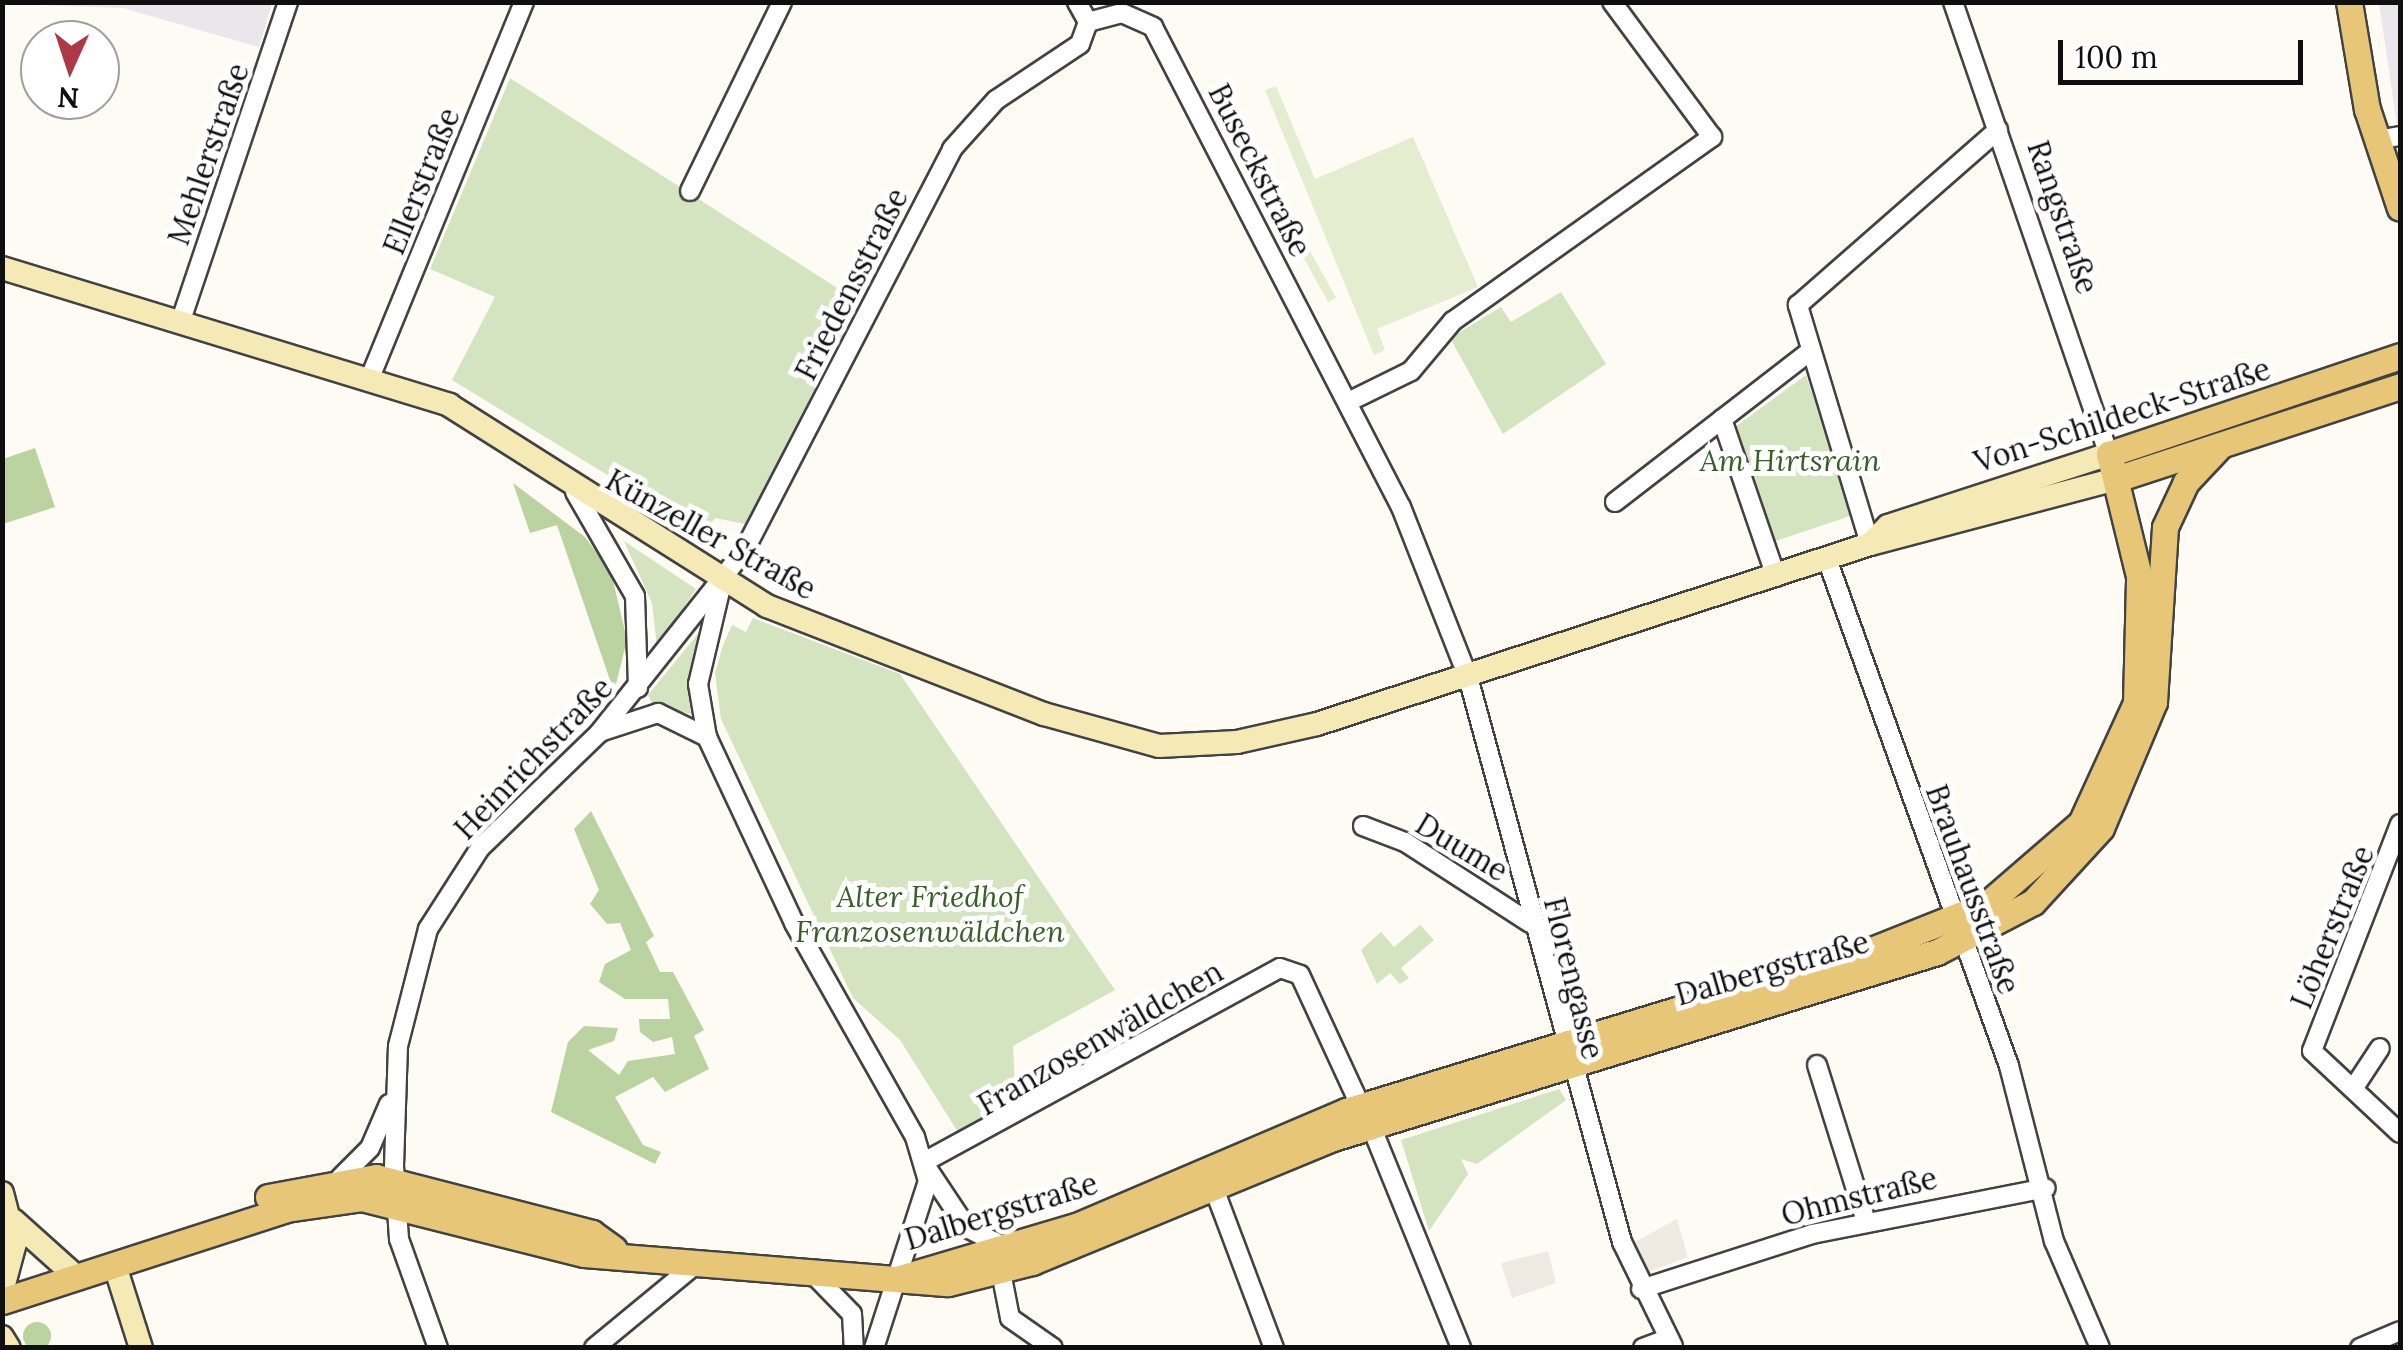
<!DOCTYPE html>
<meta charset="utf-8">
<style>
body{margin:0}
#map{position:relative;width:2403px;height:1350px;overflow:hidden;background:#fdfbf3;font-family:Lora,serif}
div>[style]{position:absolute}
.industrial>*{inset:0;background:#ebe5ec}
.green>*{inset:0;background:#d5e4c0}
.forest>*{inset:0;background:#bad3a1}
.round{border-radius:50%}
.pitch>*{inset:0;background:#e5edd0;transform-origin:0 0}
.plaza>*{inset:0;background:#eeeae1}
.roads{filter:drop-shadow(2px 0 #424242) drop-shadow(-2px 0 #424242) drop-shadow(0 2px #424242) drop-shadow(0 -2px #424242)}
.street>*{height:18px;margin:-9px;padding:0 9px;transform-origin:9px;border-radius:9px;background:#fff}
.secondary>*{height:22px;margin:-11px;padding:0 11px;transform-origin:11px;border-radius:11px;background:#f5eab6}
.primary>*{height:25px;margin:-12.5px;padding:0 12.5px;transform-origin:12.5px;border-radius:12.5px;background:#e7c678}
span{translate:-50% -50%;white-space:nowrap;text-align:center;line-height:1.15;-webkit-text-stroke:10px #fff;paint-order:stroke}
.street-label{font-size:30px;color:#0f0f0f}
.park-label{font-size:30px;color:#365f27;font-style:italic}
.frame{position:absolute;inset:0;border:5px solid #0f0f0f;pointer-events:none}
.north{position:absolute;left:20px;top:20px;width:100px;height:100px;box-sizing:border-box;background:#fff;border:2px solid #9f9f9f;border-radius:50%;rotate:183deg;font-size:28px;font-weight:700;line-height:40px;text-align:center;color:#0f0f0f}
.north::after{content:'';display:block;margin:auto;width:35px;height:45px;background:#ae3845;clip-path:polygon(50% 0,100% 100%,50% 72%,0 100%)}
.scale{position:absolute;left:2058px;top:40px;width:245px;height:45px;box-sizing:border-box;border:5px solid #0f0f0f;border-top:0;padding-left:12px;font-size:30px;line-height:35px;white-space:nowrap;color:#0f0f0f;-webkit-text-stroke:8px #fff;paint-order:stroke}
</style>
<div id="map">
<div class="industrial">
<i style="clip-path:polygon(272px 3px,259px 47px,123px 8px,42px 5px)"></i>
<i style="clip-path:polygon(2379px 3px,2400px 3px,2400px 125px,2397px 125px)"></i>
</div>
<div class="green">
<i style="clip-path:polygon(510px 78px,859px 302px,745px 524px,715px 518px,704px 534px,452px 380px,495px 297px,430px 269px)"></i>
<i style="clip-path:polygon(1561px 292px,1606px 364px,1503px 434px,1450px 338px,1501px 307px,1511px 322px)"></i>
<i style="clip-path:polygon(1806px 375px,1853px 515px,1773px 542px,1735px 427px)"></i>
<i style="clip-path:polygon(624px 541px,696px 589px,657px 647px,652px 603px)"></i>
<i style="clip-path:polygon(753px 618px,900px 674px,1115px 990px,1013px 1046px,1016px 1108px,963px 1140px,900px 1040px,853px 998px,721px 719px,715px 673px,723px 645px,732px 625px,746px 632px)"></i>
<i style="clip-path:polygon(702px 629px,687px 685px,691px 714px,653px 705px,648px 695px)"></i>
<i style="clip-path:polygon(1420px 925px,1434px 940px,1401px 968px,1409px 978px,1400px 984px,1390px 973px,1377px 984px,1361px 950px,1381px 932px,1394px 947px)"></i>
<i style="clip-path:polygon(1559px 1089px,1566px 1100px,1477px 1164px,1461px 1159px,1468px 1174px,1429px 1231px,1401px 1140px)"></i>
</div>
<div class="forest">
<i style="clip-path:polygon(35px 448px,55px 507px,3px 524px,3px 459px)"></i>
<i style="clip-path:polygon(513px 483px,585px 537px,611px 572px,627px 640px,614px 692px,557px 525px,530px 533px)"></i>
<i style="clip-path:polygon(591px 811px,654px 936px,646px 942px,660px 972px,673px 972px,704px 1030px,694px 1036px,709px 1069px,665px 1092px,653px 1077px,615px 1097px,643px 1145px,661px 1152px,655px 1164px,551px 1112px,568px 1042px,584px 1026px,618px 1028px,614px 1041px,588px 1050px,619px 1075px,628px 1061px,675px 1054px,672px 1037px,653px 1042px,640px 1032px,639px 1019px,670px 1019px,668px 999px,625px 999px,599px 982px,605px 964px,631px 950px,620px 923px,607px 924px,590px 904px,599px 890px,574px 829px)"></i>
<i class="round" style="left:23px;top:1322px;width:28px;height:28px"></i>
</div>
<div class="pitch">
<i style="clip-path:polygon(1276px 86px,1315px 179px,1413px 137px,1478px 287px,1377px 329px,1385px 350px,1374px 355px,1265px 90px)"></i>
<i style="left:1273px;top:184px;width:130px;height:9px;rotate:61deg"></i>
</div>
<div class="plaza">
<i style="clip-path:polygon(1677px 1219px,1688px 1257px,1648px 1272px,1635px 1242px)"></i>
<i style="clip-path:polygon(1548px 1251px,1556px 1283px,1512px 1298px,1501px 1263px)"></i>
</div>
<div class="roads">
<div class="street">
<i style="left:1953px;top:2px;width:478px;rotate:71deg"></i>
<i style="left:1088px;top:22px;width:35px;rotate:-15deg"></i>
<i style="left:1122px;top:13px;width:34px;rotate:24deg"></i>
<i style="left:1153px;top:27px;width:540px;rotate:62.68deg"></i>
<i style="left:1401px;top:507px;width:183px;rotate:68.5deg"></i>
<i style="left:1468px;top:677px;width:586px;rotate:74.75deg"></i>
<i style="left:1622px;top:1242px;width:116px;rotate:63.9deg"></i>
<i style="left:2377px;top:140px;width:23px;rotate:-10deg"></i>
<i style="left:690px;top:191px;width:210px;rotate:-64deg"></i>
<i style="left:180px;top:323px;width:339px;rotate:-71.4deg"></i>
<i style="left:369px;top:380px;width:409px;rotate:-67.7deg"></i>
<i style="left:1348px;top:402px;width:70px;rotate:-26.2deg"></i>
<i style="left:1411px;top:371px;width:65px;rotate:-50deg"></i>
<i style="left:1453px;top:321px;width:318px;rotate:-35.4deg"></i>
<i style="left:1712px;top:137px;width:168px;rotate:-126.5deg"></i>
<i style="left:1722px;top:419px;width:167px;rotate:71.1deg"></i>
<i style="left:575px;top:492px;width:120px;rotate:60deg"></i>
<i style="left:635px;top:596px;width:92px;rotate:88.1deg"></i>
<i style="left:1615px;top:502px;width:245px;rotate:-37.7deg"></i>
<i style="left:1870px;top:544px;width:250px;rotate:-106.8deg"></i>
<i style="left:1798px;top:305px;width:266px;rotate:-41.2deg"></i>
<i style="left:1827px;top:559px;width:539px;rotate:70.25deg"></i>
<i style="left:2009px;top:1066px;width:181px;rotate:75.6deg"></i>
<i style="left:2054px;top:1241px;width:116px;rotate:66.7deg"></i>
<i style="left:721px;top:587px;width:100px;rotate:103.3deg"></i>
<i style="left:698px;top:684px;width:54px;rotate:80.4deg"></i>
<i style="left:707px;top:737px;width:205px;rotate:64.9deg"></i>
<i style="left:794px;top:923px;width:246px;rotate:60.5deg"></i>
<i style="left:915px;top:1137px;width:46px;rotate:73.5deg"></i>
<i style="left:928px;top:1181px;width:176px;rotate:107.9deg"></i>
<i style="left:603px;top:731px;width:58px;rotate:-18.1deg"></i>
<i style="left:658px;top:713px;width:55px;rotate:26.1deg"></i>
<i style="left:2400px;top:824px;width:243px;rotate:111.2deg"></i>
<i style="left:2312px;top:1051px;width:120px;rotate:43deg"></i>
<i style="left:1363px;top:826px;width:45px;rotate:20.9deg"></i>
<i style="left:1405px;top:842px;width:149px;rotate:32.9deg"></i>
<i style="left:1817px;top:1065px;width:164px;rotate:72.6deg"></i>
<i style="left:2355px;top:1086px;width:45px;rotate:-56.7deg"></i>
<i style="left:1371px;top:1126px;width:240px;rotate:67.9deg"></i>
<i style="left:924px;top:1162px;width:405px;rotate:-28.6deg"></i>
<i style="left:1280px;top:968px;width:21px;rotate:19deg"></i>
<i style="left:1300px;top:975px;width:145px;rotate:65.2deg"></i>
<i style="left:929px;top:1171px;width:69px;rotate:56.3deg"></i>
<i style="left:967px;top:1228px;width:45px;rotate:26.6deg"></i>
<i style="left:340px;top:1178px;width:42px;rotate:-45deg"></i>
<i style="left:370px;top:1148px;width:48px;rotate:-66.6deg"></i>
<i style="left:1210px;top:1178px;width:182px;rotate:69.4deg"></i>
<i style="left:1001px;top:1272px;width:47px;rotate:78.9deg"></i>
<i style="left:1010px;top:1318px;width:52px;rotate:34.9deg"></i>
<i style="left:814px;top:1275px;width:54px;rotate:45.7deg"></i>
<i style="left:852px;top:1314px;width:34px;rotate:87deg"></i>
<i style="left:1641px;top:1289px;width:180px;rotate:-17.8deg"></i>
<i style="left:1812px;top:1234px;width:238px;rotate:-11.1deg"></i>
<i style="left:438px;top:1348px;width:116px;rotate:-109.7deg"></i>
<i style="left:399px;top:1239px;width:73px;rotate:-93.9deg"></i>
<i style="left:394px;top:1166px;width:120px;rotate:-88.1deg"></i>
<i style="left:398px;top:1046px;width:121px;rotate:-75.6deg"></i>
<i style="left:428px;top:929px;width:96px;rotate:-57.3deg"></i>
<i style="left:480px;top:848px;width:165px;rotate:-44deg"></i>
<i style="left:599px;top:733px;width:233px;rotate:-51.5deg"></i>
<i style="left:744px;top:551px;width:453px;rotate:-62.6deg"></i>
<i style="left:952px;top:149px;width:66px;rotate:-48.1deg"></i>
<i style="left:996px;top:100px;width:101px;rotate:-33.7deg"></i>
<i style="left:1080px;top:44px;width:23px;rotate:-70deg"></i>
<i style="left:1088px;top:22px;width:23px;rotate:-119deg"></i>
<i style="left:594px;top:1348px;width:134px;rotate:-39.5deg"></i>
<i style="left:1643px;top:1348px;width:25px;rotate:-21deg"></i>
<i style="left:2360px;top:1348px;width:43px;rotate:-23deg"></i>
</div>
<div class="secondary">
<i style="left:2px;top:268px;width:468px;rotate:17deg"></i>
<i style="left:449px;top:405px;width:376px;rotate:32.3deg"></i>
<i style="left:767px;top:606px;width:297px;rotate:21.3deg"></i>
<i style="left:1044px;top:714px;width:119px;rotate:15.5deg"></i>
<i style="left:1159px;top:746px;width:78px;rotate:-2.9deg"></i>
<i style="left:1237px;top:742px;width:82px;rotate:-12.7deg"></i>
<i style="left:1317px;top:724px;width:582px;rotate:-18.03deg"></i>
<i style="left:1870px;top:544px;width:254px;rotate:-14.8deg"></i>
<i style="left:1870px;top:544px;width:25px;rotate:-45deg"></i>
<i style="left:1888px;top:526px;width:232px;rotate:-18deg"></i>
<i style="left:2px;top:1193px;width:52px;rotate:75.4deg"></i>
<i style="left:15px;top:1243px;width:51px;rotate:104.9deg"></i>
<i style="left:13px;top:1220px;width:79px;rotate:41.9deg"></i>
<i style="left:115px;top:1266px;width:86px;rotate:72.4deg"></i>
<i style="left:2px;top:1337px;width:13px;rotate:58deg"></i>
</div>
<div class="primary">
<i style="left:2349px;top:2px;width:109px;rotate:80.5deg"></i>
<i style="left:2367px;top:109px;width:104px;rotate:71.6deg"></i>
<i style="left:2109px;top:454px;width:307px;rotate:-18.6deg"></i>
<i style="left:2116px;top:479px;width:299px;rotate:-18.1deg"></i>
<i style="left:268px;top:1197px;width:110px;rotate:-10.5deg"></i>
<i style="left:376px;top:1177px;width:223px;rotate:14.5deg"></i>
<i style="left:592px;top:1233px;width:27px;rotate:36deg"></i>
<i style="left:900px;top:1278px;width:184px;rotate:-16.5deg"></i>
<i style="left:1076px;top:1226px;width:293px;rotate:-23.1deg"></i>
<i style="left:1346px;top:1111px;width:547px;rotate:-17.01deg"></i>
<i style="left:1869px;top:951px;width:127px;rotate:-21.7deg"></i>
<i style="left:1987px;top:904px;width:124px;rotate:-40.8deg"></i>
<i style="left:2081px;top:823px;width:132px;rotate:-65.4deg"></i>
<i style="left:2136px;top:703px;width:127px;rotate:-88.6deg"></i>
<i style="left:2139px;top:576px;width:126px;rotate:-103.8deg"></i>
<i style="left:2px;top:1301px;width:299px;rotate:-17.9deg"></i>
<i style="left:286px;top:1209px;width:76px;rotate:-8.3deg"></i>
<i style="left:361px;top:1198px;width:230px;rotate:14.1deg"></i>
<i style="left:584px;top:1254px;width:365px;rotate:4.6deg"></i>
<i style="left:948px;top:1283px;width:87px;rotate:-14deg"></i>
<i style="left:1032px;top:1262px;width:326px;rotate:-22.4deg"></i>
<i style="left:1333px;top:1138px;width:632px;rotate:-17.12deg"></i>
<i style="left:1937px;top:952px;width:108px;rotate:-27.5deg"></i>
<i style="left:2033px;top:902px;width:100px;rotate:-47.4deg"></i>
<i style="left:2101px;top:828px;width:137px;rotate:-67.2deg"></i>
<i style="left:2154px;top:702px;width:175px;rotate:-86.4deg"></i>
<i style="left:2165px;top:527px;width:50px;rotate:-65deg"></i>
<i style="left:2186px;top:482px;width:47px;rotate:-46.7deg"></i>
</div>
</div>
<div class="street-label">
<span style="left:208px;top:154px;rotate:-71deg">Mehlerstraße</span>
<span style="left:1260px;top:170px;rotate:63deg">Buseckstraße</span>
<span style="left:421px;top:181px;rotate:-68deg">Ellerstraße</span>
<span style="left:2063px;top:217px;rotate:71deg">Rangstraße</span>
<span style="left:851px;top:284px;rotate:-63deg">Friedensstraße</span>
<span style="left:2122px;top:415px;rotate:-18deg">Von-Schildeck-Straße</span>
<span style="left:711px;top:534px;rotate:29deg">Künzeller Straße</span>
<span style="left:533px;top:758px;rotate:-46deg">Heinrichstraße</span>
<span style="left:1462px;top:847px;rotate:31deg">Duume</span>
<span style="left:1973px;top:889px;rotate:70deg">Brauhausstraße</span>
<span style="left:2332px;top:927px;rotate:-68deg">Löherstraße</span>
<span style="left:1772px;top:968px;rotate:-16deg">Dalbergstraße</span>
<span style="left:1574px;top:978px;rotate:76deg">Florengasse</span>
<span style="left:1100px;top:1038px;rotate:-30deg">Franzosenwäldchen</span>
<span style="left:1859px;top:1196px;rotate:-14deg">Ohmstraße</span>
<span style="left:1001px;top:1211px;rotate:-17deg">Dalbergstraße</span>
</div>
<div class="park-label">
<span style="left:1790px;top:460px">Am Hirtsrain</span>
<span style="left:930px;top:913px">Alter Friedhof<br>Franzosenwäldchen</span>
</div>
<div class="frame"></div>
<div class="north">N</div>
<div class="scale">100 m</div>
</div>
